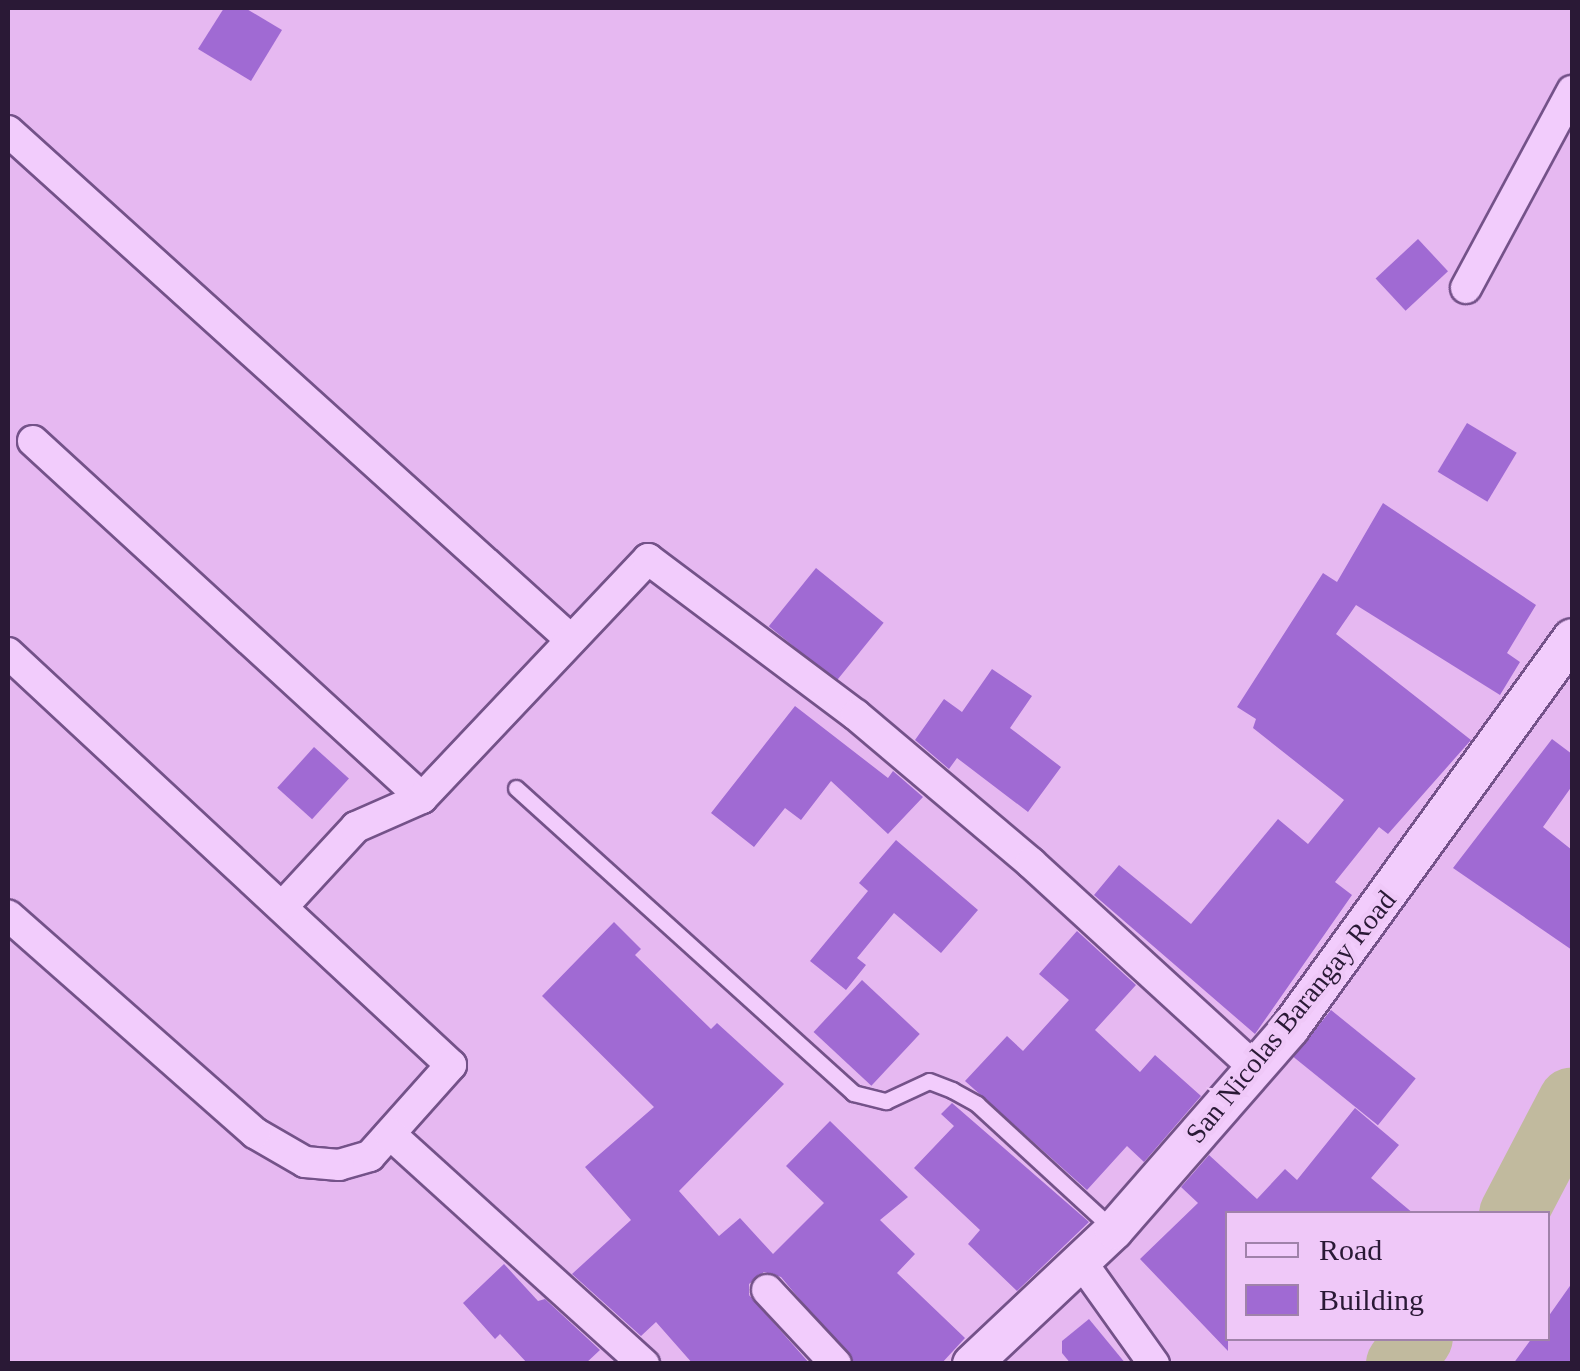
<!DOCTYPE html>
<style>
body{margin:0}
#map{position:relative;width:1580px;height:1371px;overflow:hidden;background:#e6b8f1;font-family:Georgia,serif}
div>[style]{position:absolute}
.river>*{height:68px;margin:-34px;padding:0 34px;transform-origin:34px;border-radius:34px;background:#c1ba9e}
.building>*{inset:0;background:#a06ad3;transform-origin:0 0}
.roads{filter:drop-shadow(2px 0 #745289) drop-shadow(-2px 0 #745289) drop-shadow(0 2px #745289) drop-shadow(0 -2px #745289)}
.service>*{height:15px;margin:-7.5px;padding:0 7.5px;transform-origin:7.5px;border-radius:7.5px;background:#f2ccfc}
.minor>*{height:30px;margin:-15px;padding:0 15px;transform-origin:15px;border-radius:15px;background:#f2ccfc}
.tertiary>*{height:38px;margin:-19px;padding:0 19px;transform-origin:19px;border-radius:19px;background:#f2ccfc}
span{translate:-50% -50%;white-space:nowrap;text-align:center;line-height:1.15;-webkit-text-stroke:9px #efc8f8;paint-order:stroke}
.street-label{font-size:28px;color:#2a1936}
.frame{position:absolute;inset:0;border:10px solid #2a1936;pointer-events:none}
.legend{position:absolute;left:1225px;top:1211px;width:325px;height:130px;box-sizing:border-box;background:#efc8f8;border:2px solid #a082aa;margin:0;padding:12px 18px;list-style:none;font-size:30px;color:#2a1936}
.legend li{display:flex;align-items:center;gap:20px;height:50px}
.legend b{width:50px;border:2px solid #a082aa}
</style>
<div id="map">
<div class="river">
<i style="left:1513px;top:1214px;width:127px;rotate:-62.4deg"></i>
<i style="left:1400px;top:1364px;width:32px;rotate:-54deg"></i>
</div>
<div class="building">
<i style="clip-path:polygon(224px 8px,245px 8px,282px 30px,251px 81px,198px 49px)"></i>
<i style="left:1418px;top:239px;width:44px;height:58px;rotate:47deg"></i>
<i style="left:1467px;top:423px;width:58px;height:57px;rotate:31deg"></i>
<i style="clip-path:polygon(1383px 503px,1536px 605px,1507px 653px,1520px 662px,1500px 695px,1356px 605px,1336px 634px,1471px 740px,1388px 834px,1379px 827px,1335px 882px,1352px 895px,1255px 1034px,1094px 895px,1119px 865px,1191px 924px,1278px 819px,1308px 844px,1344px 800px,1253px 728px,1256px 719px,1237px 707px,1323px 573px,1337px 582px)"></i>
<i style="left:816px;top:568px;width:87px;height:75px;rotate:39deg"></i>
<i style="clip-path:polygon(992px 669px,1032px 696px,1010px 728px,1061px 767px,1028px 812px,957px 758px,949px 769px,915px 740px,944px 699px,962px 712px)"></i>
<i style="clip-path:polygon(795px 706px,888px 778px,893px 771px,923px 797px,888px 834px,831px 781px,801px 820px,785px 808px,754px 847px,711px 813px)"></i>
<i style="clip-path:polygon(1552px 739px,1572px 754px,1572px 786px,1543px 827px,1572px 850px,1572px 950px,1453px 868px)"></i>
<i style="left:314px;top:747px;width:47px;height:55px;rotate:42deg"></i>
<i style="clip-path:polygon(896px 840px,978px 910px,941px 953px,894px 913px,857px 958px,866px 965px,846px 990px,810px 961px,868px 891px,859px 883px)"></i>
<i style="clip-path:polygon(614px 922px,641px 949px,635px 955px,711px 1029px,717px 1023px,784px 1084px,679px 1191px,719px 1236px,740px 1218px,773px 1254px,824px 1203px,786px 1166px,830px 1121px,908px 1197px,880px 1220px,915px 1254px,897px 1273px,965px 1338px,941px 1364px,854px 1364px,781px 1277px,764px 1272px,749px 1284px,749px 1295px,810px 1364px,693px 1364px,656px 1322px,641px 1336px,572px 1274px,631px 1220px,585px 1167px,654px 1107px,542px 996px)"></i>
<i style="clip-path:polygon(1077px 931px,1136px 985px,1095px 1030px,1140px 1072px,1155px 1055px,1201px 1096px,1144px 1162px,1127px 1146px,1087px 1190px,965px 1081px,1007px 1036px,1023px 1051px,1069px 1000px,1039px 974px)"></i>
<i style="left:862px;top:980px;width:79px;height:71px;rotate:43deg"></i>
<i style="left:1331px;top:1010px;width:109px;height:60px;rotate:39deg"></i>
<i style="clip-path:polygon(952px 1103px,1089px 1222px,1017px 1291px,968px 1244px,980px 1230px,914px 1168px,954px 1126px,941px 1114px)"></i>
<i style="clip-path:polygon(1355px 1108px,1399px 1145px,1371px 1178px,1414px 1214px,1228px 1214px,1228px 1351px,1140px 1259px,1198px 1203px,1181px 1187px,1209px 1155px,1257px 1199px,1285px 1169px,1297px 1180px)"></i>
<i style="clip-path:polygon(504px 1264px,538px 1301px,545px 1299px,600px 1350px,585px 1364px,528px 1364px,500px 1334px,495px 1339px,463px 1303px)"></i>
<i style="clip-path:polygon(1572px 1283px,1572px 1364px,1513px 1364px,1532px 1338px,1548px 1338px,1548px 1317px)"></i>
<i style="clip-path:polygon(1089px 1319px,1126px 1364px,1071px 1364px,1062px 1353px,1062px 1341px)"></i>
</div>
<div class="roads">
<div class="service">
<i style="left:516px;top:788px;width:455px;rotate:42.1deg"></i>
<i style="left:853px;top:1093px;width:34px;rotate:14deg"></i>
<i style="left:886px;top:1101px;width:47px;rotate:-24.9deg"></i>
<i style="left:929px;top:1081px;width:25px;rotate:21deg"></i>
<i style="left:952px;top:1090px;width:29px;rotate:29deg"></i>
<i style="left:977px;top:1104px;width:186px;rotate:42.6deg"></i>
</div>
<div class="minor">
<i style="left:8px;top:131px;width:756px;rotate:42.11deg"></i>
<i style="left:1466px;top:288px;width:224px;rotate:-61.7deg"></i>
<i style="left:33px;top:441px;width:528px;rotate:42.54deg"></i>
<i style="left:8px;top:653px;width:605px;rotate:42.92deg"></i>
<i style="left:451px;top:1065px;width:122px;rotate:131.7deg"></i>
<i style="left:370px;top:1156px;width:32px;rotate:164deg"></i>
<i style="left:339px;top:1165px;width:34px;rotate:-175deg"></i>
<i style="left:305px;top:1162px;width:58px;rotate:-149.9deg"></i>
<i style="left:255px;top:1133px;width:329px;rotate:-138.6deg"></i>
<i style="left:284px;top:905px;width:106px;rotate:-47.3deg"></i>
<i style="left:356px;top:827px;width:72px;rotate:-23.7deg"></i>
<i style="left:422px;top:798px;width:329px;rotate:-46.6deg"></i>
<i style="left:648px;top:559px;width:260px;rotate:36.9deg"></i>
<i style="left:856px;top:715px;width:229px;rotate:40.2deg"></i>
<i style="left:1031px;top:863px;width:302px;rotate:42.5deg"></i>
<i style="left:390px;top:1134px;width:343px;rotate:42.2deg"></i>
<i style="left:1082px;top:1263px;width:124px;rotate:54.5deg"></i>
<i style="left:767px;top:1290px;width:101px;rotate:47deg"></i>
</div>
<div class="tertiary">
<i style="left:972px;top:1364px;width:195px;rotate:-43.3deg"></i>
<i style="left:1114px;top:1230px;width:268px;rotate:-48.9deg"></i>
<i style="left:1290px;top:1028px;width:481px;rotate:-54.1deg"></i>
</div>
</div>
<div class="street-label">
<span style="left:1291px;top:1017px;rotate:-51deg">San Nicolas Barangay Road</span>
</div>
<div class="frame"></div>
<ul class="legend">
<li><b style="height:12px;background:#f2ccfc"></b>Road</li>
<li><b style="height:28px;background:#a06ad3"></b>Building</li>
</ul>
</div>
